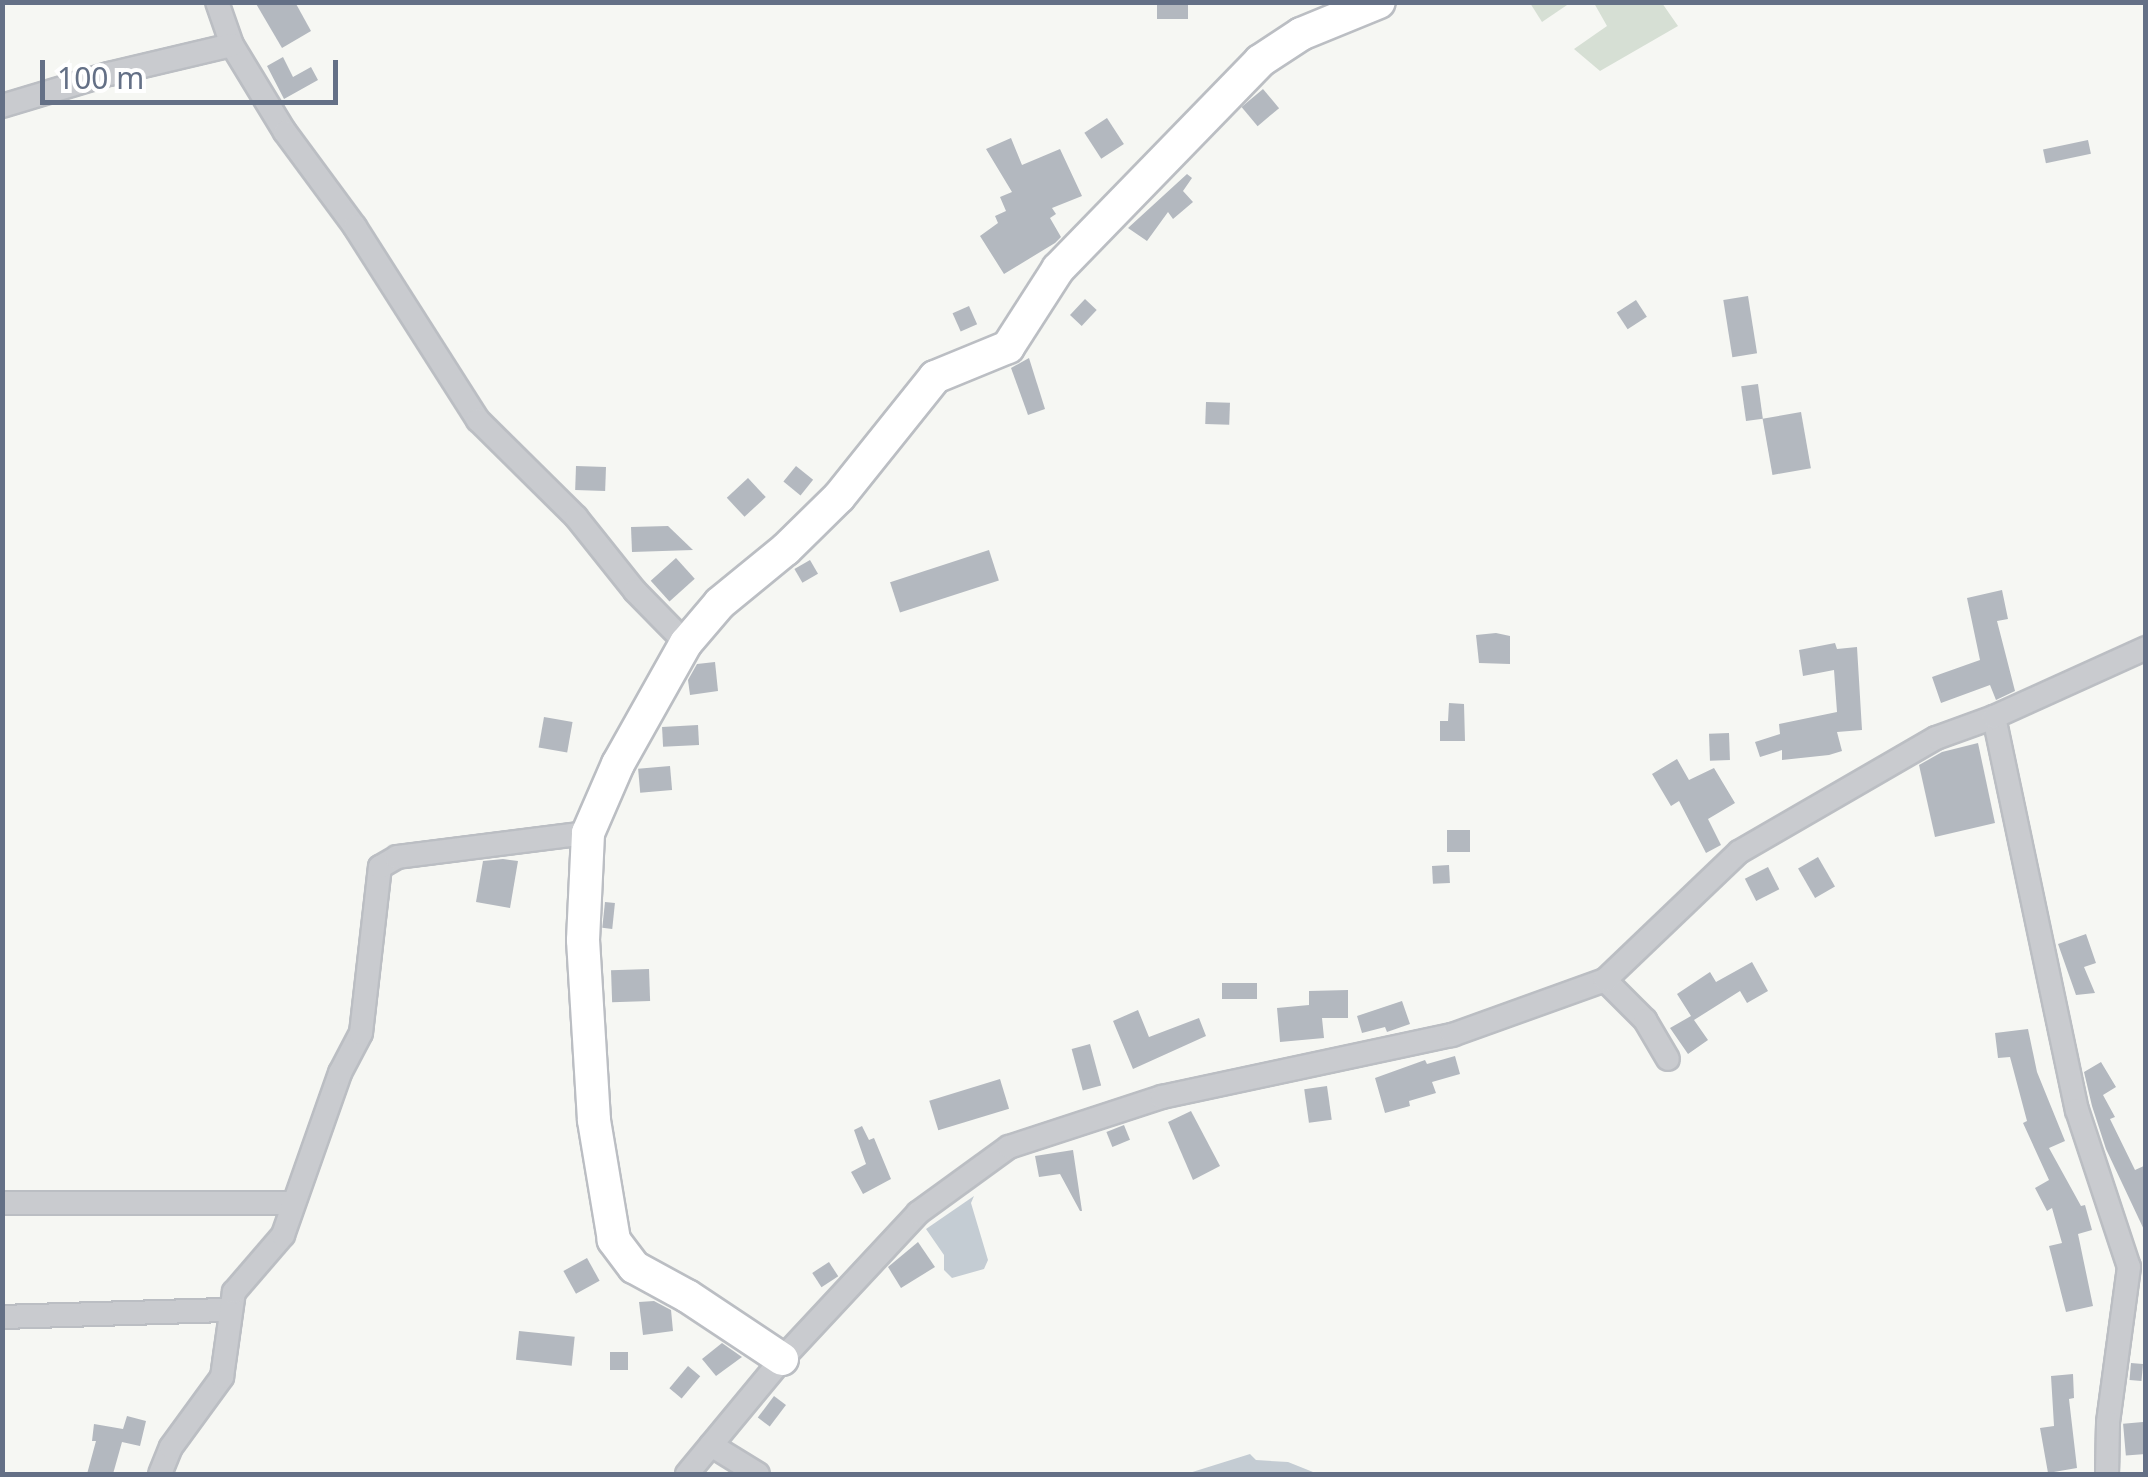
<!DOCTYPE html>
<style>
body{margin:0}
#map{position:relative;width:2148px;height:1477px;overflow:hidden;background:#f6f7f3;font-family:"Noto Sans",sans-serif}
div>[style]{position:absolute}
.green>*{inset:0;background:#d6dfd4}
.water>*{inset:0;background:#c4ccd3}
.building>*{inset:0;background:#b3b8bf;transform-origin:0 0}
.roads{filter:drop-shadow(2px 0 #bbbec3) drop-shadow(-2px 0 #bbbec3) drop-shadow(0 2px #bbbec3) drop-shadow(0 -2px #bbbec3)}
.street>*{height:22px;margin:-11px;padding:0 11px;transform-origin:11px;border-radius:11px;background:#c9cbcf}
.secondary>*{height:32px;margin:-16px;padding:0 16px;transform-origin:16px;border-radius:16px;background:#fff}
span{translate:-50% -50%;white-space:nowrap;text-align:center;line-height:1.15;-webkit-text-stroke:10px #fff;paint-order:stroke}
.frame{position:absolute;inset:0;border:5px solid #647086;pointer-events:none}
.scale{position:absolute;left:40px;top:60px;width:298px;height:45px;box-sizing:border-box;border:5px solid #647086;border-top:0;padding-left:12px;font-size:30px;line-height:35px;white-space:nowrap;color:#647086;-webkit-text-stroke:8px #fff;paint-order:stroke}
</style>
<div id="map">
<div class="green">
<i style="clip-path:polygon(1530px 3px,1570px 3px,1542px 22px)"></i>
<i style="clip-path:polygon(1594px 3px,1662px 3px,1678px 26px,1600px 71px,1574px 49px,1607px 26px)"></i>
</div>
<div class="water">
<i style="clip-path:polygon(974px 1196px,971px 1203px,988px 1260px,984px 1269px,952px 1278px,944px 1270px,944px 1255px,926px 1229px)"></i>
<i style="clip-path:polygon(1250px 1454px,1256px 1460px,1288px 1462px,1318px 1474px,1186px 1474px)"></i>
</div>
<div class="building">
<i style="clip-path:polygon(255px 2px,295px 2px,311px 31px,282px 48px)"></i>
<i style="left:1157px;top:2px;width:31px;height:17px"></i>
<i style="clip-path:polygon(283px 57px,293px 77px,311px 67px,318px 80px,284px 99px,267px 66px)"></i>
<i style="left:1263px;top:89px;width:25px;height:28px;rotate:50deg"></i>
<i style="left:1107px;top:118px;width:31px;height:27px;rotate:57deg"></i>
<i style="clip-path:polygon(1011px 138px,1022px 165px,1060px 149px,1082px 196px,1052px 208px,1056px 214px,1050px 218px,1061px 237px,1055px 243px,1004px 274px,980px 236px,998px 223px,995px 216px,1006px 211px,1000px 197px,1012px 192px,986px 149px)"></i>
<i style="left:2088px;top:140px;width:14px;height:46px;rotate:78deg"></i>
<i style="clip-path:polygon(1187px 174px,1192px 178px,1183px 191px,1193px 202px,1173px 219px,1168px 212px,1147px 241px,1128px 228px)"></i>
<i style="left:1748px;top:296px;width:58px;height:25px;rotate:81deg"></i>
<i style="left:1085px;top:299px;width:16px;height:22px;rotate:43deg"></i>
<i style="left:1636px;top:300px;width:20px;height:23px;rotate:57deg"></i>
<i style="left:969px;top:306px;width:20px;height:18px;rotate:66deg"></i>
<i style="clip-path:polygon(1029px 358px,1045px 409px,1028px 415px,1011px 368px)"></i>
<i style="left:1758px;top:384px;width:35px;height:17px;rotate:82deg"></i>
<i style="left:1206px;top:402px;width:24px;height:22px;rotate:2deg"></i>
<i style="left:1801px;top:412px;width:57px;height:39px;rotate:80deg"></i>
<i style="left:576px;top:466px;width:30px;height:24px;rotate:2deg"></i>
<i style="left:796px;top:466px;width:22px;height:20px;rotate:39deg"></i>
<i style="left:748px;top:478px;width:26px;height:29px;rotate:47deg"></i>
<i style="clip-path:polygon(668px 526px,693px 550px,632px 552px,631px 527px)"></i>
<i style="left:989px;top:550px;width:32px;height:104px;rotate:72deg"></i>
<i style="left:676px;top:558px;width:28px;height:34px;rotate:48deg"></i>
<i style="left:810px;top:560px;width:16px;height:18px;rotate:60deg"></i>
<i style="clip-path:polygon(2002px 590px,2008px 619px,1997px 621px,2015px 691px,1996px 700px,1990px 685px,1941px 703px,1932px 677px,1980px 660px,1967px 598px)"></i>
<i style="clip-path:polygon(1496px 633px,1510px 636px,1510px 664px,1479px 663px,1476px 635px)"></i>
<i style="clip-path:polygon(1835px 643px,1837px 649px,1857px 647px,1862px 730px,1837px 732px,1842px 751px,1829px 755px,1782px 760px,1782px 750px,1760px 757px,1755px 742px,1780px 734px,1779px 724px,1837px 712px,1834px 670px,1803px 676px,1799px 650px)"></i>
<i style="clip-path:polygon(715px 662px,718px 691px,690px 695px,688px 680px,697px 664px)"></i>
<i style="clip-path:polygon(1449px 703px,1464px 704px,1465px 741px,1440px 741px,1440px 721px,1448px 721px)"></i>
<i style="left:544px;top:717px;width:29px;height:31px;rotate:10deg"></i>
<i style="left:698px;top:725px;width:20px;height:36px;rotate:87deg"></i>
<i style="left:1729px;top:733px;width:27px;height:20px;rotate:88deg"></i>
<i style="clip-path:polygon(1978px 743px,1995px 823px,1935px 837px,1919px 765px,1942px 752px)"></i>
<i style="clip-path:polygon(1677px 759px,1689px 780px,1714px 768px,1735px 803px,1708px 819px,1721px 845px,1706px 853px,1679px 801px,1671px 806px,1652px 774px)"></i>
<i style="left:670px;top:766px;width:24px;height:32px;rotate:85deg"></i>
<i style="left:1447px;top:830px;width:23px;height:22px"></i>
<i style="left:1818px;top:857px;width:34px;height:23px;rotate:60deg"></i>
<i style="clip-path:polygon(503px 859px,518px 861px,510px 908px,476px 902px,483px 861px)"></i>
<i style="left:1449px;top:865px;width:18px;height:17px;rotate:87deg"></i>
<i style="left:1768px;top:867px;width:25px;height:26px;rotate:63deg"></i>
<i style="left:605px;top:902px;width:10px;height:26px;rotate:6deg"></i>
<i style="clip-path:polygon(2086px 934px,2096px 963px,2084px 967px,2095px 993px,2076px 995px,2058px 944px)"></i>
<i style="clip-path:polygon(1752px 962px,1768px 991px,1747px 1003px,1740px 991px,1694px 1020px,1708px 1040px,1688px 1054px,1670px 1028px,1691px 1016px,1677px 994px,1710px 972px,1716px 982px)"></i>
<i style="left:649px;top:969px;width:32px;height:38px;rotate:88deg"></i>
<i style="left:1222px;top:983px;width:35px;height:16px"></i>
<i style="clip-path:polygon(1348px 990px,1348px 1018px,1322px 1018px,1324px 1038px,1280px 1042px,1277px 1008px,1309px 1005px,1309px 991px)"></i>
<i style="clip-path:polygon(1402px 1001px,1410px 1024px,1387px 1032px,1385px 1027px,1362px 1033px,1357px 1016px)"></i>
<i style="clip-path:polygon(1138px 1010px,1149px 1037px,1199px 1018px,1206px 1036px,1133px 1069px,1113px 1021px)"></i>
<i style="clip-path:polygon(2028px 1029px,2037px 1072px,2065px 1141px,2049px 1148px,2081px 1206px,2085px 1205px,2092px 1230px,2078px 1234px,2093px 1306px,2066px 1312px,2049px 1246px,2062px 1243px,2052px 1208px,2047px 1211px,2035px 1188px,2049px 1180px,2023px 1123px,2027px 1121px,2010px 1057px,1998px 1058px,1995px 1033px)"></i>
<i style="left:1090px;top:1044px;width:43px;height:19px;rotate:75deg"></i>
<i style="clip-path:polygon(1455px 1056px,1460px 1074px,1432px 1082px,1436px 1093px,1409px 1101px,1410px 1106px,1385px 1113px,1375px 1078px,1425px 1060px,1427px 1064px)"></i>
<i style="clip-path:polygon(2101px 1062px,2116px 1087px,2103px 1095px,2115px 1117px,2110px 1119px,2135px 1170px,2146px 1165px,2146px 1234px,2106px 1149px,2092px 1106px,2084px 1072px)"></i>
<i style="left:1000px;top:1079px;width:31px;height:74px;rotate:73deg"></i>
<i style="left:1327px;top:1086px;width:34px;height:23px;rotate:82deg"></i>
<i style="clip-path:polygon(1191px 1111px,1220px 1166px,1193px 1180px,1168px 1122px)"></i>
<i style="left:1124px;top:1125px;width:16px;height:19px;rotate:68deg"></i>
<i style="clip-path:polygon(862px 1126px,869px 1140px,874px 1138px,891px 1179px,863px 1194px,851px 1172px,866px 1164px,854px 1130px)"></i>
<i style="clip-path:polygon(1073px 1150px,1082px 1211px,1080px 1211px,1060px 1174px,1039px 1177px,1035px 1156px)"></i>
<i style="clip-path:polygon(918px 1242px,935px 1267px,901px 1288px,888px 1267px)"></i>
<i style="left:587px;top:1258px;width:26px;height:27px;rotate:61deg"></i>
<i style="left:829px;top:1262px;width:17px;height:20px;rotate:57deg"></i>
<i style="clip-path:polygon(654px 1301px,671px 1310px,673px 1331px,643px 1335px,639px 1302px)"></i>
<i style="left:519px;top:1331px;width:56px;height:29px;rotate:6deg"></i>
<i style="clip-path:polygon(722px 1343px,742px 1357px,716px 1376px,702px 1359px)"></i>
<i style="left:610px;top:1352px;width:18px;height:18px"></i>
<i style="left:2131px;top:1363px;width:12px;height:17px;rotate:5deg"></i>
<i style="left:688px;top:1366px;width:16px;height:29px;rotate:40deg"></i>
<i style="clip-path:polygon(2073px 1374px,2074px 1398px,2069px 1399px,2077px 1468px,2048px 1473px,2040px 1428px,2054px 1426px,2051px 1376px)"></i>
<i style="left:774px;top:1396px;width:15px;height:27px;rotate:37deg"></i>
<i style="clip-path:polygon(127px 1416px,146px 1421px,140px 1446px,122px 1442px,113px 1474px,87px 1474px,96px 1441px,92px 1441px,94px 1424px,123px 1429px)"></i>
<i style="left:2143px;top:1422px;width:32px;height:20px;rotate:85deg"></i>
</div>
<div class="roads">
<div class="street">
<i style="left:217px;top:2px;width:46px;rotate:70.8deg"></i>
<i style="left:232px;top:45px;width:102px;rotate:58.7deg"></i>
<i style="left:285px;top:132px;width:118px;rotate:53.6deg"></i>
<i style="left:355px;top:227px;width:229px;rotate:57.5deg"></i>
<i style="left:478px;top:420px;width:138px;rotate:44.7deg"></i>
<i style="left:576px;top:517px;width:95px;rotate:51.4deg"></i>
<i style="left:635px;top:591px;width:73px;rotate:45.6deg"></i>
<i style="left:2px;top:106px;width:112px;rotate:-16.7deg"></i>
<i style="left:109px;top:74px;width:126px;rotate:-13.3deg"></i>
<i style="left:1994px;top:717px;width:402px;rotate:78.1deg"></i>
<i style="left:2077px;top:1110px;width:165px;rotate:71.7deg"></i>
<i style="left:2129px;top:1267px;width:157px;rotate:97.7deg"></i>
<i style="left:2108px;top:1423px;width:51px;rotate:91.1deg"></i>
<i style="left:1605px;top:980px;width:57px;rotate:45deg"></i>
<i style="left:1645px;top:1020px;width:45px;rotate:59.5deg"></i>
<i style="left:2px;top:1203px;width:290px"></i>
<i style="left:2px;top:1317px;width:229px;rotate:-1.8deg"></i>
<i style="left:711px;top:1445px;width:55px;rotate:31.7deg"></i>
<i style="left:160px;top:1474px;width:29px;rotate:-68deg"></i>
<i style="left:171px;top:1447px;width:87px;rotate:-53.9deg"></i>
<i style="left:222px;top:1377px;width:86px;rotate:-82deg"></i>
<i style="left:234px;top:1292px;width:75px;rotate:-49.3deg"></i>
<i style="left:283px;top:1235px;width:172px;rotate:-70.6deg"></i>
<i style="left:340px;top:1073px;width:45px;rotate:-62.3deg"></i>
<i style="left:361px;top:1033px;width:167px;rotate:-83.5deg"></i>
<i style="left:380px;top:867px;width:20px;rotate:-30deg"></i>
<i style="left:397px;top:857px;width:193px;rotate:-7.2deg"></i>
<i style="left:687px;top:1474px;width:149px;rotate:-50.4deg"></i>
<i style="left:782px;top:1359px;width:200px;rotate:-47deg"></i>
<i style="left:918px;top:1213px;width:112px;rotate:-36deg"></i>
<i style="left:1009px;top:1147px;width:161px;rotate:-18.1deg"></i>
<i style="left:1162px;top:1097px;width:297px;rotate:-12.1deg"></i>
<i style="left:1452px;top:1035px;width:163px;rotate:-19.8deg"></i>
<i style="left:1605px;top:980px;width:185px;rotate:-43.7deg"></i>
<i style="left:1739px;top:852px;width:228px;rotate:-30.1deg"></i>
<i style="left:1936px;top:738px;width:62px;rotate:-19.9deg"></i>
<i style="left:1994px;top:717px;width:167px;rotate:-24.4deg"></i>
</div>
<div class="secondary">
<i style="left:782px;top:1359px;width:114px;rotate:-146.4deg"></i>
<i style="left:687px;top:1296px;width:60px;rotate:-151.3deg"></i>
<i style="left:634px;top:1267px;width:34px;rotate:-127deg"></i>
<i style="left:614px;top:1240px;width:122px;rotate:-99.5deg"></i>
<i style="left:594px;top:1120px;width:180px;rotate:-93.5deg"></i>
<i style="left:583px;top:940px;width:107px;rotate:-87.3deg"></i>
<i style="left:588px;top:833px;width:75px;rotate:-66.5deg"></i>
<i style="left:618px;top:764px;width:139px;rotate:-60.7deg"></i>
<i style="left:686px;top:643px;width:52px;rotate:-49.6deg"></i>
<i style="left:720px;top:603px;width:85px;rotate:-39.3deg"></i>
<i style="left:786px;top:549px;width:74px;rotate:-44.5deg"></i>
<i style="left:839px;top:497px;width:154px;rotate:-51.3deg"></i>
<i style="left:935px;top:377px;width:79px;rotate:-22.3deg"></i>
<i style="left:1008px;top:347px;width:93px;rotate:-57.3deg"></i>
<i style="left:1058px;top:269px;width:290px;rotate:-45.8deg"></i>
<i style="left:1260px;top:61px;width:49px;rotate:-33.4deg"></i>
<i style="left:1301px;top:34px;width:84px;rotate:-22.3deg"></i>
</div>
</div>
<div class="frame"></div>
<div class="scale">100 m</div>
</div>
